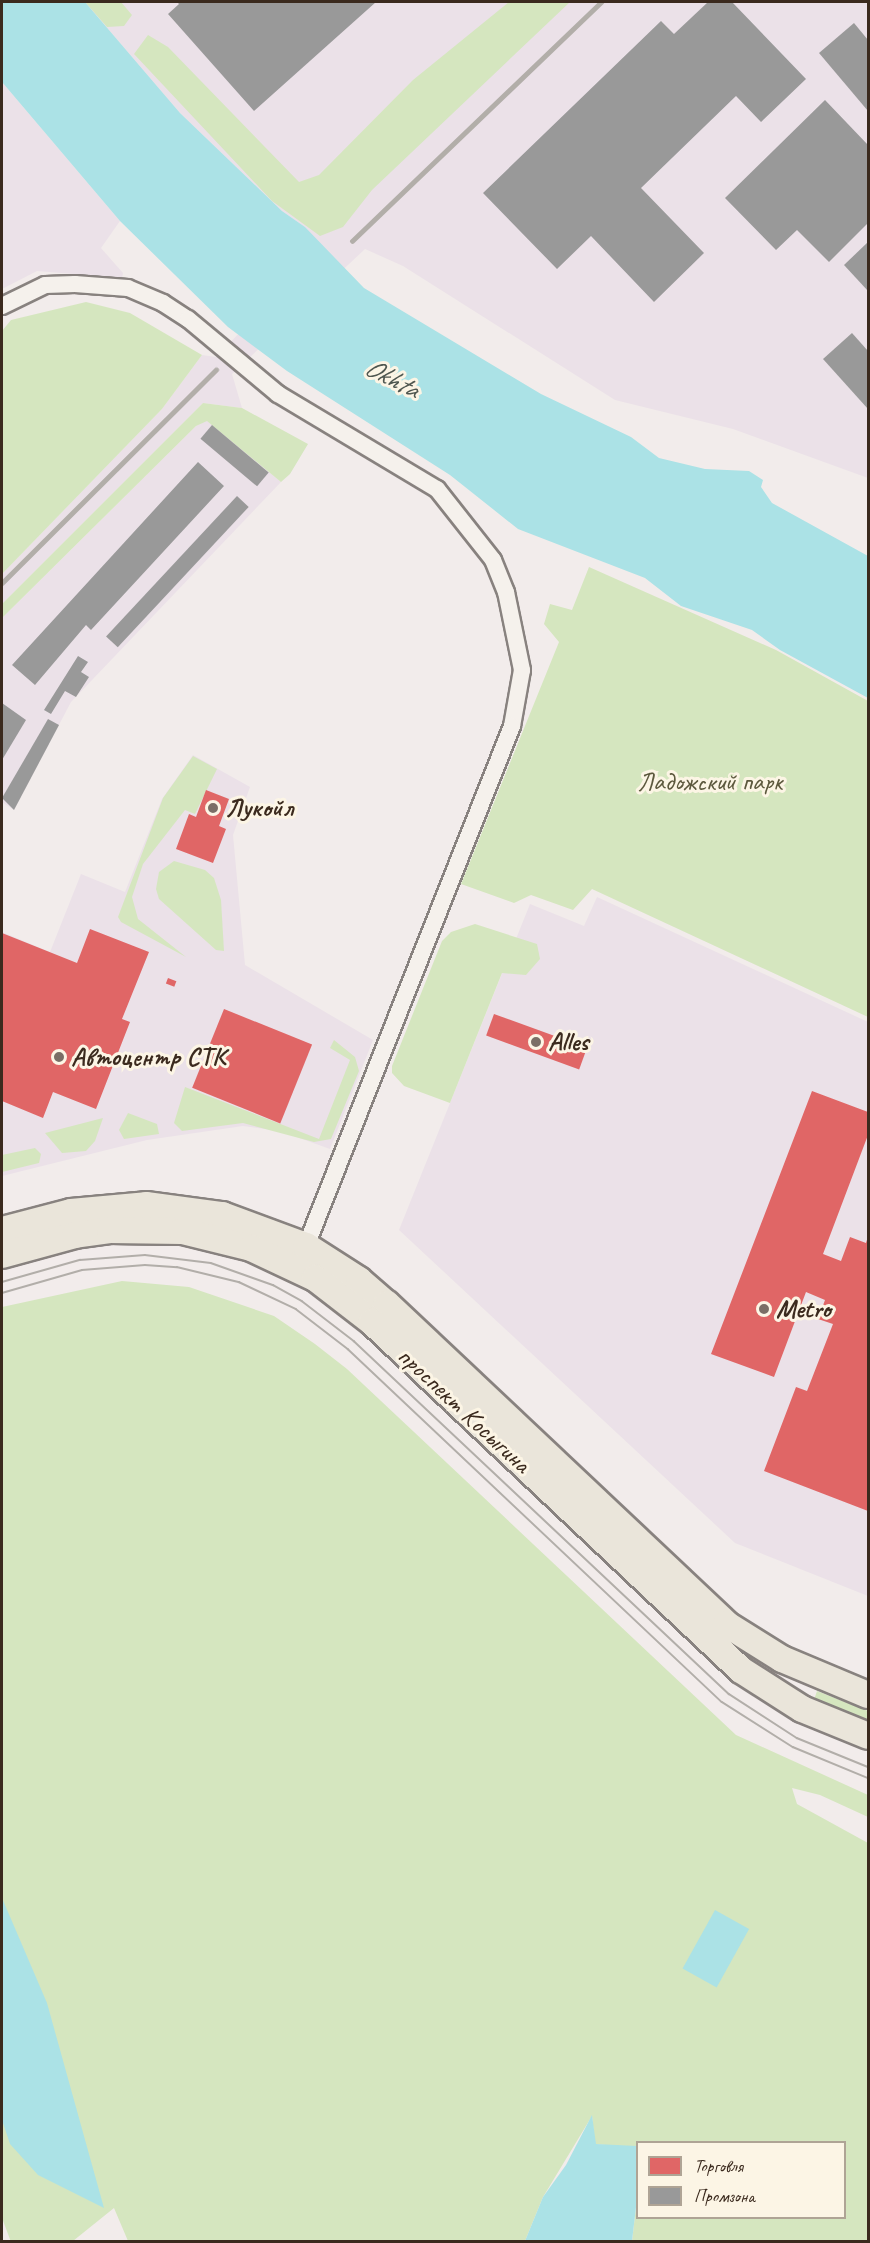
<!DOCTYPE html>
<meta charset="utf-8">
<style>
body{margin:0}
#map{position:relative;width:870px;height:2243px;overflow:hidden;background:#f2eceb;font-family:Caveat,sans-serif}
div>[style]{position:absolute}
.built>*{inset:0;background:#ebe1e8}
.green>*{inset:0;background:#d5e6bf}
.water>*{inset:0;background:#abe2e6;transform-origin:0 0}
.shops>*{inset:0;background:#e06666;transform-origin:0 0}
.industry>*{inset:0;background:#999;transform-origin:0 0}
.roads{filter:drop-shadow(2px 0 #88827f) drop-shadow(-2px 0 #88827f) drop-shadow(0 2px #88827f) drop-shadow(0 -2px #88827f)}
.minor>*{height:16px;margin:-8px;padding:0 8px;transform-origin:8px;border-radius:8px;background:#f5f1ec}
.primary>*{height:26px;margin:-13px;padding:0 13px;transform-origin:13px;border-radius:13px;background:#eae5da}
.tram>*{height:1.5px;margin:-0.75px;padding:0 0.75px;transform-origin:0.75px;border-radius:0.75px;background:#b2aea9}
.rail>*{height:4.5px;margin:-2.25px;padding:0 2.25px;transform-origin:2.25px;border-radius:2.25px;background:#b2aea9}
.dots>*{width:16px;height:16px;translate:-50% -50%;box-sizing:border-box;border:3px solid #fcf5e5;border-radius:50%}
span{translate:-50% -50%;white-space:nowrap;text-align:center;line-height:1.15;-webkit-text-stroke:6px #fcf5e5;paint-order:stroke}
.park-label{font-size:26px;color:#5c583d}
.poi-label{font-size:26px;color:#3b2a1e;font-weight:700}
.left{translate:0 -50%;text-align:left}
.street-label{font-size:26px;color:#3b2a1e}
.water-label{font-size:27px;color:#4f5750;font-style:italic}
.frame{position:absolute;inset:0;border:3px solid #3b2a1e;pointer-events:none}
.legend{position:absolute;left:636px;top:2141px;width:210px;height:78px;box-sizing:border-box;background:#fcf5e5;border:2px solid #afa495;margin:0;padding:8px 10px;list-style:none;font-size:18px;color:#3b2a1e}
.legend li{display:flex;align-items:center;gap:12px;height:30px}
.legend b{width:30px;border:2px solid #afa495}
</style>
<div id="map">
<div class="built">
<i style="clip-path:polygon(85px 2px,868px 2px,868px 478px,733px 429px,615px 400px,403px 266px,365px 249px,232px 374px,242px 408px,203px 403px,2px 604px,2px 574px,162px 409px,202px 355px,216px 357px,320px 250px,305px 227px,282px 211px,180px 113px)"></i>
<i style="clip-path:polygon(2px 82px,120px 221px,101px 248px,123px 273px,122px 278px,37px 271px,2px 289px)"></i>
<i style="clip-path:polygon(207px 420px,281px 482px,71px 702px,14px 810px,2px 802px,2px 618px,196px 426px)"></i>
<i style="clip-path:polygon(193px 755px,250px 787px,233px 835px,245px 965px,373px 1040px,330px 1149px,280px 1131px,243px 1126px,147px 1140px,2px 1176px,2px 932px,50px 952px,81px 874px,125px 892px,162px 799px)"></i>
<i style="clip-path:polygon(597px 897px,868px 1022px,868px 1596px,735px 1543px,399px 1230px,530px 904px,584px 926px)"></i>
</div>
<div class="green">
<i style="clip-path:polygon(85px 2px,121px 2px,132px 15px,124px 26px,107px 27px)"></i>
<i style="clip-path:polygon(509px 2px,570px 2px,372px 190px,343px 227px,320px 236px,272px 201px,134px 54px,148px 35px,168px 47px,299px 182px,319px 175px,413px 80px)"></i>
<i style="clip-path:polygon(86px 302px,130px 313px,202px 355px,162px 409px,2px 574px,2px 331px,11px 320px)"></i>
<i style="clip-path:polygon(203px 403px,242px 408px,308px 444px,290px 474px,281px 482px,207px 421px,196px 426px,2px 618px,2px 604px)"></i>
<i style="clip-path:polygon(589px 567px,776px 650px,868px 701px,868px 1017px,592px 889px,573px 910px,531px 895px,514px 903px,461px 884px,559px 642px,544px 624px,550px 604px,572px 610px)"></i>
<i style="clip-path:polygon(193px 756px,217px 769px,195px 814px,185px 810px,143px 864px,132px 897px,138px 919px,186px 957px,121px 922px,118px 917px,163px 798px)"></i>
<i style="clip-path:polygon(174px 861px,205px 870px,214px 878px,221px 900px,224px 951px,216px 950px,159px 899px,156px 889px,159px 872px)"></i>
<i style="clip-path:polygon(475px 924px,537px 944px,540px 959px,526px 975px,502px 973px,450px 1103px,404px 1086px,392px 1073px,392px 1066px,442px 941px,451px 932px)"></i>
<i style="clip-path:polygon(334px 1040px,355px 1057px,359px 1071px,331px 1139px,314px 1142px,243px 1123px,182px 1131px,174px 1123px,185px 1087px,319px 1139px,350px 1060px,330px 1048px)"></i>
<i style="clip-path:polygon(128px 1113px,157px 1124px,159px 1134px,124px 1139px,119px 1130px)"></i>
<i style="clip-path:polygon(103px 1118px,95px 1141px,86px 1151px,62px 1153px,45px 1133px)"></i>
<i style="clip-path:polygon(35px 1148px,41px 1154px,39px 1163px,2px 1172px,2px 1155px)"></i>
<i style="clip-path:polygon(122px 1281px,189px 1287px,274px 1316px,315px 1344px,347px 1369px,736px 1735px,868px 1795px,868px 1817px,820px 1795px,792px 1788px,797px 1804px,868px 1843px,868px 2241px,632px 2241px,637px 2199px,638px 2218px,844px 2218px,844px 2142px,638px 2142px,637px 2148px,595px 2144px,592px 2116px,543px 2197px,525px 2241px,128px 2241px,114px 2208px,73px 2241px,11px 2242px,2px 2218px,2px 1307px)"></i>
<i style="clip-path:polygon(817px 1691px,868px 1711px,868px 1722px,814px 1700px)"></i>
</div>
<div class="water">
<i style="clip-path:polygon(2px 2px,85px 2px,180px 113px,282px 211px,305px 227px,364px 288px,541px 394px,631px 437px,659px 458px,705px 469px,749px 471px,763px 480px,761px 487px,772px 503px,868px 556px,868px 698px,780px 650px,752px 630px,681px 606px,645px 578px,518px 529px,450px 475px,287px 371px,228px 327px,120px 221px,2px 82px)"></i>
<i style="clip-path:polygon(2px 1898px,47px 2003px,104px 2208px,38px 2175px,10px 2144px,2px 2120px)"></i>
<i style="left:715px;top:1910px;width:39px;height:67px;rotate:29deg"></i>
<i style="clip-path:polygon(592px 2115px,596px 2144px,637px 2146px,637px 2199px,632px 2241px,525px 2241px,543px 2197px,566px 2165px)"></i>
</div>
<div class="shops">
<i style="clip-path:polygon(206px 790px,229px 799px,219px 826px,226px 829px,213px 863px,176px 849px,189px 814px,196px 817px)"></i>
<i style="clip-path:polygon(90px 929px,149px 952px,122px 1019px,130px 1022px,96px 1109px,53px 1092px,43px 1118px,2px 1101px,2px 933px,77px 963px)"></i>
<i style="left:168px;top:978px;width:9px;height:6px;rotate:21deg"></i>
<i style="left:224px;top:1009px;width:95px;height:85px;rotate:22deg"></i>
<i style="left:494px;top:1014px;width:99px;height:23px;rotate:20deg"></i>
<i style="clip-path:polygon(812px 1091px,868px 1112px,868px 1135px,823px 1254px,841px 1261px,850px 1237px,866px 1243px,868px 1236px,868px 1511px,764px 1471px,796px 1387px,807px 1391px,833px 1324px,818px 1319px,825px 1300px,806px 1292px,774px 1377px,711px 1354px)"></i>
</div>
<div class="industry">
<i style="clip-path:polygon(177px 2px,376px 2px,254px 111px,168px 14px,179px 4px)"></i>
<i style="clip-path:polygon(708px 2px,732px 2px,806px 79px,761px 122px,736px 96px,641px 188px,704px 253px,654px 302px,591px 236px,557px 269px,483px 193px,661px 21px,674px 34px)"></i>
<i style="clip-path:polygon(854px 23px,868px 40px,868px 111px,819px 53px)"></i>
<i style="clip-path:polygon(825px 100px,868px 145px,868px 223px,829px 262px,797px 230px,776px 250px,725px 198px)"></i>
<i style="clip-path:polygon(868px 242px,868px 291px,844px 265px)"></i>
<i style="clip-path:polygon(852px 333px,868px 351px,868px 409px,823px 359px)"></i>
<i style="left:212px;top:425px;width:74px;height:18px;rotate:40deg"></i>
<i style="clip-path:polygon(198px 462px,224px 486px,91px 630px,86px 625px,35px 685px,12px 665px)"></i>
<i style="left:237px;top:496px;width:16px;height:192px;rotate:43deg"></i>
<i style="clip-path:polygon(78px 656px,88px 662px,81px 672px,89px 677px,76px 697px,65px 691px,51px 714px,44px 710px)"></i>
<i style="clip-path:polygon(2px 703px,26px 720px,2px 760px)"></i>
<i style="clip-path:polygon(48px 719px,59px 725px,14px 810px,2px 798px)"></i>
</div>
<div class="roads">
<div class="minor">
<i style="left:2px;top:306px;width:48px;rotate:-26deg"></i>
<i style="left:45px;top:285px;width:30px;rotate:-2deg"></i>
<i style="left:75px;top:284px;width:53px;rotate:4.3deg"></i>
<i style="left:128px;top:288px;width:38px;rotate:23deg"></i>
<i style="left:163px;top:303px;width:30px;rotate:33deg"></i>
<i style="left:188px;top:319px;width:117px;rotate:39.8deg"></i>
<i style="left:278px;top:394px;width:185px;rotate:30.9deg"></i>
<i style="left:437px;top:489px;width:90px;rotate:51.7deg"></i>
<i style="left:493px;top:560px;width:35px;rotate:68deg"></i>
<i style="left:506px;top:592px;width:80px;rotate:78.4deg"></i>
<i style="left:522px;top:670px;width:57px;rotate:100.1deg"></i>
<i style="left:512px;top:726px;width:559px;rotate:111.61deg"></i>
</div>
<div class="primary">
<i style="left:2px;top:1230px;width:71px;rotate:-14.6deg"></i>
<i style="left:71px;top:1212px;width:75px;rotate:-5.3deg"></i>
<i style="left:146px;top:1205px;width:77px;rotate:7.5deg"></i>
<i style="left:222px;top:1215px;width:90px;rotate:20.3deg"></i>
<i style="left:306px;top:1246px;width:63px;rotate:32.7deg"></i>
<i style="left:359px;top:1280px;width:37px;rotate:41deg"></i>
<i style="left:387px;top:1304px;width:466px;rotate:43.3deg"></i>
<i style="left:726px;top:1624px;width:66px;rotate:32deg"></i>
<i style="left:782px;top:1659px;width:93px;rotate:22.7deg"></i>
<i style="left:2px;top:1255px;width:76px;rotate:-15.3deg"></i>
<i style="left:75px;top:1235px;width:35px;rotate:-8deg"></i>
<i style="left:110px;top:1230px;width:72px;rotate:0.8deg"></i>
<i style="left:182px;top:1231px;width:71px;rotate:13.8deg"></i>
<i style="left:251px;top:1248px;width:71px;rotate:25.1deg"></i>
<i style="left:315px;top:1278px;width:72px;rotate:37.7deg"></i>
<i style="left:372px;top:1322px;width:507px;rotate:43.32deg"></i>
<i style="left:741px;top:1670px;width:72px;rotate:32.6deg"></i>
<i style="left:802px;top:1709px;width:71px;rotate:22.2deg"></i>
</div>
</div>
<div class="tram">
<i style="left:2px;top:1282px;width:81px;rotate:-15.8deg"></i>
<i style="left:80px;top:1260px;width:65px;rotate:-4.4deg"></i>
<i style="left:145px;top:1255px;width:66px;rotate:6.9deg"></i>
<i style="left:211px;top:1263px;width:66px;rotate:19.5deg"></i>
<i style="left:273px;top:1285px;width:33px;rotate:29deg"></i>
<i style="left:302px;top:1301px;width:66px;rotate:37.6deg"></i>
<i style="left:354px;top:1341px;width:515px;rotate:43.27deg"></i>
<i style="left:729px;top:1694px;width:81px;rotate:32.9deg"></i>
<i style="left:797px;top:1738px;width:77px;rotate:22.2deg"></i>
<i style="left:2px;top:1293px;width:83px;rotate:-16deg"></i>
<i style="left:82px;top:1270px;width:63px;rotate:-4.5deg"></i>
<i style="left:145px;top:1265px;width:32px;rotate:4deg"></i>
<i style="left:177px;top:1267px;width:64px;rotate:13.6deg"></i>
<i style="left:239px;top:1282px;width:63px;rotate:25.3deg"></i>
<i style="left:296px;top:1309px;width:66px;rotate:37.6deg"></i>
<i style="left:348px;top:1349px;width:514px;rotate:43.35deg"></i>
<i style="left:722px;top:1702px;width:84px;rotate:32.4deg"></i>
<i style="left:793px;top:1747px;width:81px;rotate:22.5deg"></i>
</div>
<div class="rail">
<i style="left:352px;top:241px;width:345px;rotate:-43.8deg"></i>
<i style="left:2px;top:583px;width:302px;rotate:-44.9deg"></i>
</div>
<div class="dots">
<i style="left:213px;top:808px;background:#7b6e66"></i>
<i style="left:536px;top:1042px;background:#7b6e66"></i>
<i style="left:59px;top:1057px;background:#7b6e66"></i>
<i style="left:764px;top:1309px;background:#7b6e66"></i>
</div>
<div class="park-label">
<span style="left:710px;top:782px">Ладожский парк</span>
</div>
<div class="poi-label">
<span class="left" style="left:225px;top:808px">Лукойл</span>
<span class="left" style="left:548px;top:1042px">Alles</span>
<span class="left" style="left:71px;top:1057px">Автоцентр СТК</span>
<span class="left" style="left:776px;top:1309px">Metro</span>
</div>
<div class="street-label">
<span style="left:464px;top:1410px;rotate:43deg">проспект Косыгина</span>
</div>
<div class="water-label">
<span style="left:392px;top:378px;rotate:27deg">Okhta</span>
</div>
<div class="frame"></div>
<ul class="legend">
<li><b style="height:16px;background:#e06666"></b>Торговля</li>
<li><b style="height:16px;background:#999"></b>Промзона</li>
</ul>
</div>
